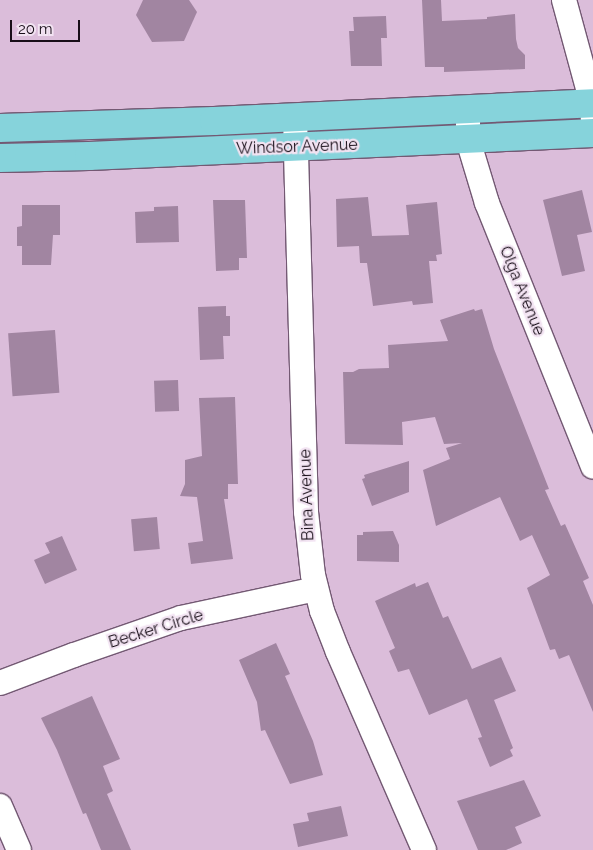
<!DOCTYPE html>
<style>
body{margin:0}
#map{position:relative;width:593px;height:850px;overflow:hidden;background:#dbbdda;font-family:Raleway,sans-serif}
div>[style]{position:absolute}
.building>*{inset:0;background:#a185a1;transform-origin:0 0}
.roads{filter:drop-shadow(1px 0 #735973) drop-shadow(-1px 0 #735973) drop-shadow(0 1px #735973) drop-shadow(0 -1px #735973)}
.minor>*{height:24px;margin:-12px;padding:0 12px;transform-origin:12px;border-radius:12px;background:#fff}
.major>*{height:28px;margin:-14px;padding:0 14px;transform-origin:14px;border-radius:14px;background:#86d3db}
span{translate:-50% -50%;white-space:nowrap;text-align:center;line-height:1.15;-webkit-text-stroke:4.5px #f2e3f2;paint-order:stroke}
.street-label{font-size:16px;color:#180e18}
.scale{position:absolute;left:10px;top:20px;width:70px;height:22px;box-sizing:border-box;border:2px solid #180e18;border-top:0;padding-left:6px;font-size:15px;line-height:18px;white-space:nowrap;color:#180e18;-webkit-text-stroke:4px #f2e3f2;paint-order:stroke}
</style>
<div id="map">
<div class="building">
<i style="clip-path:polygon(143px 0,189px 0,197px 12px,184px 41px,152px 42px,136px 15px)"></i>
<i style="clip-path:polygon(422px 0,441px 0,442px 21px,487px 19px,487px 17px,515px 14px,516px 39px,518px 48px,525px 55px,525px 69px,444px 72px,444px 67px,425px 67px)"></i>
<i style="clip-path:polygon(386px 16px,387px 38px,381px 38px,382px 66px,351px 66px,349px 31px,354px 31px,353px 17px)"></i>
<i style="clip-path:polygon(582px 190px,592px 232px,577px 235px,585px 271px,562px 276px,543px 200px)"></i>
<i style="clip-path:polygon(368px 197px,372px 236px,409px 235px,406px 205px,437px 202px,442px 254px,436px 255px,437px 261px,429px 261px,433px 303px,413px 305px,412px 301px,373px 306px,367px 263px,360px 263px,359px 246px,337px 247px,336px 199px)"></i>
<i style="clip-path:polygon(213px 200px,245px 200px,247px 258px,239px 258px,239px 270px,216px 271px)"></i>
<i style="clip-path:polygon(22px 205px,60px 205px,60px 235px,53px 235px,51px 265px,22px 265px,22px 246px,17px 246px,17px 227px,22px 226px)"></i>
<i style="clip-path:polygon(178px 206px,179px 242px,136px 243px,135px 212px,154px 211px,154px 207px)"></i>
<i style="clip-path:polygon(226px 306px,226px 316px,230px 316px,230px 336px,223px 336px,224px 359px,200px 360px,198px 307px)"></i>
<i style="clip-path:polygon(474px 309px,475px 311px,482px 309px,494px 349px,549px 489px,545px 490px,561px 526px,565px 524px,589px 578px,583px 581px,593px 605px,593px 712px,569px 655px,559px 659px,555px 649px,550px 650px,527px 588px,550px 575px,532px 535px,520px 541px,500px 497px,436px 526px,423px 470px,450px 459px,446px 448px,462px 443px,444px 444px,435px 417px,402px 422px,403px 445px,345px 444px,343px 372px,353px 372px,359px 369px,389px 368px,388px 345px,448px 341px,440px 320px)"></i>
<i style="left:55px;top:330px;width:63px;height:47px;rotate:86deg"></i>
<i style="left:178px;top:380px;width:31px;height:24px;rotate:88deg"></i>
<i style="clip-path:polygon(235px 397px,238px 484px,228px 484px,228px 499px,224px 499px,233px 559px,191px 564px,188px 543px,203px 541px,197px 497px,180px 496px,185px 484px,185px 460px,202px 456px,199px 398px)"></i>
<i style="clip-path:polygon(409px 461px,409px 492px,372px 506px,362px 479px,365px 478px,364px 475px)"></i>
<i style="left:157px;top:517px;width:32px;height:26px;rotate:85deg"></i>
<i style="clip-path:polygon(393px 531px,399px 545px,399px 562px,357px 561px,357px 535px,363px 535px,363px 532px)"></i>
<i style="clip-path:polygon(62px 536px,77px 570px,45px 584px,34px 560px,50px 553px,45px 543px)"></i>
<i style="clip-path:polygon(428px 582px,443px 618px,448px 616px,472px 669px,501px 657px,516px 691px,494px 700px,513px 748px,510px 750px,513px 756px,490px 767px,478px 738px,482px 737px,467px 699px,429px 715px,409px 669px,398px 672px,389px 651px,395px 648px,375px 601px,415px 583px,416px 587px)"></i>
<i style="clip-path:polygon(276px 643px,290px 674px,285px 676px,313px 741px,323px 775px,290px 784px,265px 730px,261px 731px,257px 702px,239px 660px)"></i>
<i style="clip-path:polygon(92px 696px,120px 759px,103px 766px,113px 791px,107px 794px,131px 850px,101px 850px,86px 813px,83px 814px,57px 750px,41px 718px)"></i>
<i style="clip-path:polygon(524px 780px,541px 816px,515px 827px,522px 843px,506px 850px,478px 850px,457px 801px)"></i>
<i style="clip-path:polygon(341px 806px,348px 836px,298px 847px,293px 824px,309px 821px,307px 813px)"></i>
</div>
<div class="roads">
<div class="minor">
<i style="left:564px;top:0;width:107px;rotate:74.8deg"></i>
<i style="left:592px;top:103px;width:22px;rotate:87deg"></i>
<i style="left:468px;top:110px;width:30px;rotate:90deg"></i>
<i style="left:468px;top:140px;width:66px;rotate:73.2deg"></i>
<i style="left:487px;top:203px;width:284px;rotate:68.1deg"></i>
<i style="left:295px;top:117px;width:395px;rotate:88.4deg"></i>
<i style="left:306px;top:512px;width:63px;rotate:83.7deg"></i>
<i style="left:313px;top:575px;width:37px;rotate:76deg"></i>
<i style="left:322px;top:611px;width:44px;rotate:68.7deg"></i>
<i style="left:338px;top:652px;width:216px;rotate:66.5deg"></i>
<i style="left:0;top:683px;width:79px;rotate:-20.7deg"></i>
<i style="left:74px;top:655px;width:113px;rotate:-19.1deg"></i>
<i style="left:181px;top:618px;width:138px;rotate:-12.1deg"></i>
<i style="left:0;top:806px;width:48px;rotate:66.6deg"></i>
</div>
<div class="major">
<i style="left:0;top:128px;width:214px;rotate:-1.9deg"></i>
<i style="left:214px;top:121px;width:379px;rotate:-2.7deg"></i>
<i style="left:0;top:158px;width:89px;rotate:-1.3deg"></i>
<i style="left:89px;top:156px;width:505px;rotate:-2.61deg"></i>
</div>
</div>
<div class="street-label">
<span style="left:297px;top:147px;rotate:-2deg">Windsor Avenue</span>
<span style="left:522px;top:291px;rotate:68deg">Olga Avenue</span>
<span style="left:307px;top:495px;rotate:-92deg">Bina Avenue</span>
<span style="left:156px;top:629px;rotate:-17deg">Becker Circle</span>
</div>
<div class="scale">20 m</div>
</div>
